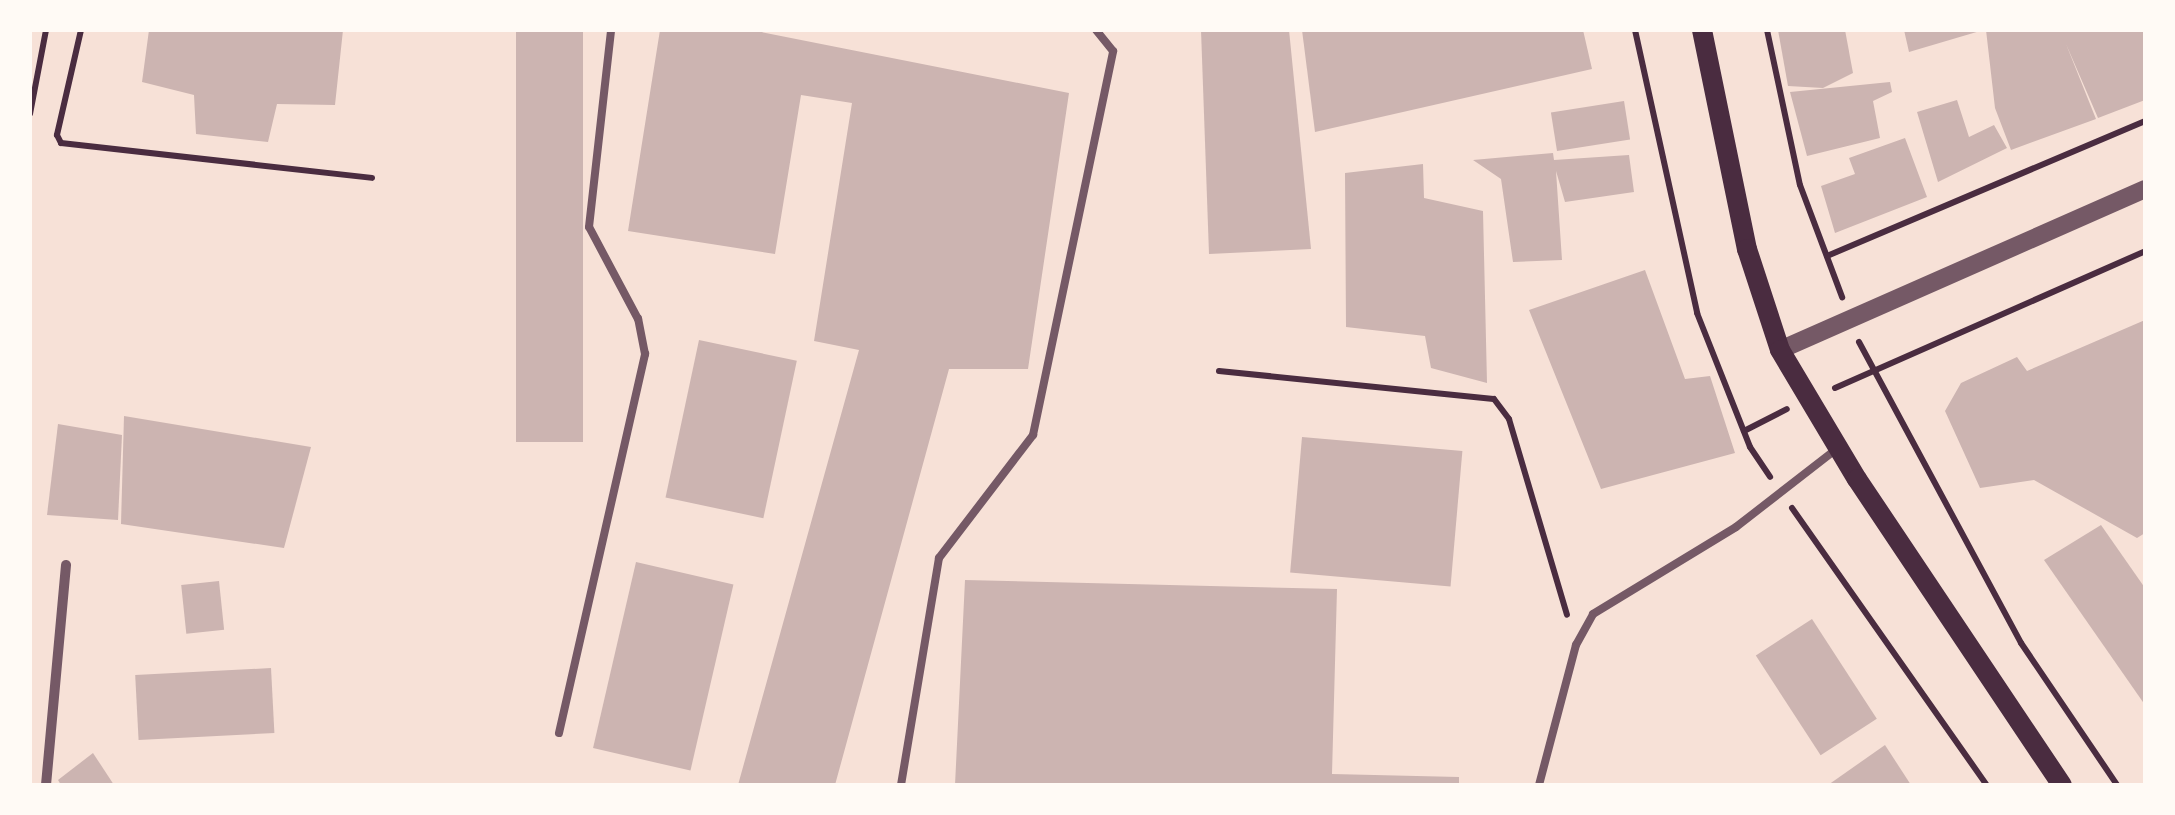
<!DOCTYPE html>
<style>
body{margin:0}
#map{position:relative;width:2175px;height:815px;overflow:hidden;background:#f7e1d7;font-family:"PT Serif",serif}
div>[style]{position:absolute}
.building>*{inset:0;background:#ccb4b1;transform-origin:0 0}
.path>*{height:6px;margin:-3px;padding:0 3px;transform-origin:3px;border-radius:3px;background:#4a2c40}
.service>*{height:8px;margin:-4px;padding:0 4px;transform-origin:4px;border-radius:4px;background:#755966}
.minor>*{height:10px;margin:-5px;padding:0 5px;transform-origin:5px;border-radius:5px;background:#755966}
.tertiary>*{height:18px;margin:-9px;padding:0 9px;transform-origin:9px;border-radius:9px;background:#755966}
.secondary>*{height:20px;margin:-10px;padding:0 10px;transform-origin:10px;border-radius:10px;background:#4a2c40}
span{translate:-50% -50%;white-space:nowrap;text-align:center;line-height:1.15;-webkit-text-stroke:10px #fffaf5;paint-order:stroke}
.frame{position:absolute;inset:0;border:32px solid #fffaf5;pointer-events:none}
</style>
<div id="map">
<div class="building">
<i style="clip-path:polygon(149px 30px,343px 30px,335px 105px,277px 104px,268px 142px,196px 134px,194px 95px,142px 82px)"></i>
<i style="left:516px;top:30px;width:67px;height:412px"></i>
<i style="clip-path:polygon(660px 30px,751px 30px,1069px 93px,1028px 369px,949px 369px,835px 785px,738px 785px,859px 350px,814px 341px,852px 103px,801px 95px,775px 254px,628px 231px)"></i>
<i style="clip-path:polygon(1201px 30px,1289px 30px,1311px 249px,1209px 254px)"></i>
<i style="clip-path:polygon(1302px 30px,1583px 30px,1592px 69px,1315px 132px)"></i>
<i style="clip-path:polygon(1778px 30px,1845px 30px,1853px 73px,1823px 88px,1788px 86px)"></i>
<i style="clip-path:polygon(1904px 30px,1980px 30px,1980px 31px,1909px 52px)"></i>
<i style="clip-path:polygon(1986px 30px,2145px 30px,2145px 100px,2098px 118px,2066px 44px,2096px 119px,2011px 150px,1995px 108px)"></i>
<i style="clip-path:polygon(1890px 82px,1892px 92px,1873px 101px,1880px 138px,1807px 156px,1790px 92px)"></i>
<i style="clip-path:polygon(1957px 100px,1969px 137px,1994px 125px,2007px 148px,1938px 182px,1917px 112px)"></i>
<i style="left:1624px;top:101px;width:39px;height:74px;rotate:81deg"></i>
<i style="clip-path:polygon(1905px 138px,1927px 197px,1835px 233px,1821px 186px,1855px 174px,1849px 158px)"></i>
<i style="clip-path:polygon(1553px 153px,1554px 160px,1629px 155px,1634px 192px,1565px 202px,1556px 171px,1562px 260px,1513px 262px,1501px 179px,1473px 160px)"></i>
<i style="clip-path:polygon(1423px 164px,1424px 198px,1483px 211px,1487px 383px,1431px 368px,1425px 336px,1346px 327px,1345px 173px)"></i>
<i style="clip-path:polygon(1645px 270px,1685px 379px,1710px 376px,1735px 453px,1601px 489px,1529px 310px)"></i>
<i style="clip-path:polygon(2145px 320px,2145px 533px,2137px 538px,2034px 480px,1980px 488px,1945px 411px,1961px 383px,2017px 357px,2027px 371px)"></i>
<i style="left:699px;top:340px;width:100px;height:161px;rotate:12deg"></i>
<i style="clip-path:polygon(124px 416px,311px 447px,284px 548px,121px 524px)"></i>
<i style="clip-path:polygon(58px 424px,122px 435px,118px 520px,47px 515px)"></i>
<i style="left:1302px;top:437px;width:161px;height:136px;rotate:5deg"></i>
<i style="clip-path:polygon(2101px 525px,2145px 588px,2145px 705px,2044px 560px)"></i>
<i style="left:636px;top:562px;width:100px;height:191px;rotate:13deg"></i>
<i style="clip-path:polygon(965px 580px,1337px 589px,1332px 774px,1459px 777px,1459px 785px,955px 785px)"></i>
<i style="left:219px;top:581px;width:49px;height:38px;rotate:84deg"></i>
<i style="left:1812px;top:619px;width:119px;height:67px;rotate:57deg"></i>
<i style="left:271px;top:668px;width:65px;height:136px;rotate:87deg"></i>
<i style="clip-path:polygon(1885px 745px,1911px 785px,1828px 785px)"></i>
<i style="clip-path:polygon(93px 753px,114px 785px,61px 785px,58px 780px)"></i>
</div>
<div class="path">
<i style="left:81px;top:30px;width:108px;rotate:102.9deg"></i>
<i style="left:57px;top:135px;width:9px;rotate:63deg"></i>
<i style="left:61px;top:143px;width:313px;rotate:6.4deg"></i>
<i style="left:1635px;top:30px;width:290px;rotate:77.6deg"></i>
<i style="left:1697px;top:313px;width:144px;rotate:68.4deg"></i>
<i style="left:1750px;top:447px;width:36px;rotate:56deg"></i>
<i style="left:1767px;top:30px;width:158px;rotate:78deg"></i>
<i style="left:1800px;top:185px;width:120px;rotate:69.4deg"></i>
<i style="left:30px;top:114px;width:86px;rotate:-79.2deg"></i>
<i style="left:1827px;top:256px;width:345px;rotate:-23deg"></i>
<i style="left:1859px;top:342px;width:342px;rotate:61.7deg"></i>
<i style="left:2021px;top:643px;width:171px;rotate:55.9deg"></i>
<i style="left:1219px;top:371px;width:276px;rotate:5.8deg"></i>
<i style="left:1494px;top:399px;width:25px;rotate:53deg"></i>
<i style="left:1509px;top:419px;width:204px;rotate:73.5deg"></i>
<i style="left:1835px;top:388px;width:339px;rotate:-23.8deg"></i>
<i style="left:1744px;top:431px;width:48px;rotate:-27.1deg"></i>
<i style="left:1792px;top:508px;width:339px;rotate:54.9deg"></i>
</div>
<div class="service">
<i style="left:559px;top:733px;width:389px;rotate:-77.2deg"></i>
<i style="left:645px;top:354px;width:36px;rotate:-101deg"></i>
<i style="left:638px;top:319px;width:104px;rotate:-118deg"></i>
<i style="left:589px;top:227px;width:198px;rotate:-83.6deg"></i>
<i style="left:901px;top:785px;width:230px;rotate:-80.5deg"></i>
<i style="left:939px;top:558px;width:155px;rotate:-52.6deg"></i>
<i style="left:1033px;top:435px;width:392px;rotate:-78.2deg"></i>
<i style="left:1113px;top:51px;width:27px;rotate:-129deg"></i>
<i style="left:1539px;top:785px;width:145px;rotate:-75.2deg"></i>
<i style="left:1576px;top:645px;width:35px;rotate:-61deg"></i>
<i style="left:1593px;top:614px;width:167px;rotate:-31.3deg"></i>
<i style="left:1736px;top:527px;width:129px;rotate:-37.8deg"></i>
</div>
<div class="minor">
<i style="left:46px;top:785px;width:221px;rotate:-84.8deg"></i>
</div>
<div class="tertiary">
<i style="left:1780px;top:350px;width:399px;rotate:-23.8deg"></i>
</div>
<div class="secondary">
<i style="left:1702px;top:30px;width:224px;rotate:78.4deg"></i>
<i style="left:1747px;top:249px;width:106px;rotate:71.9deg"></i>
<i style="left:1780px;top:350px;width:150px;rotate:59.2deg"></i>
<i style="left:1857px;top:479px;width:368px;rotate:56.2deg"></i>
</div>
<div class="frame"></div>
</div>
